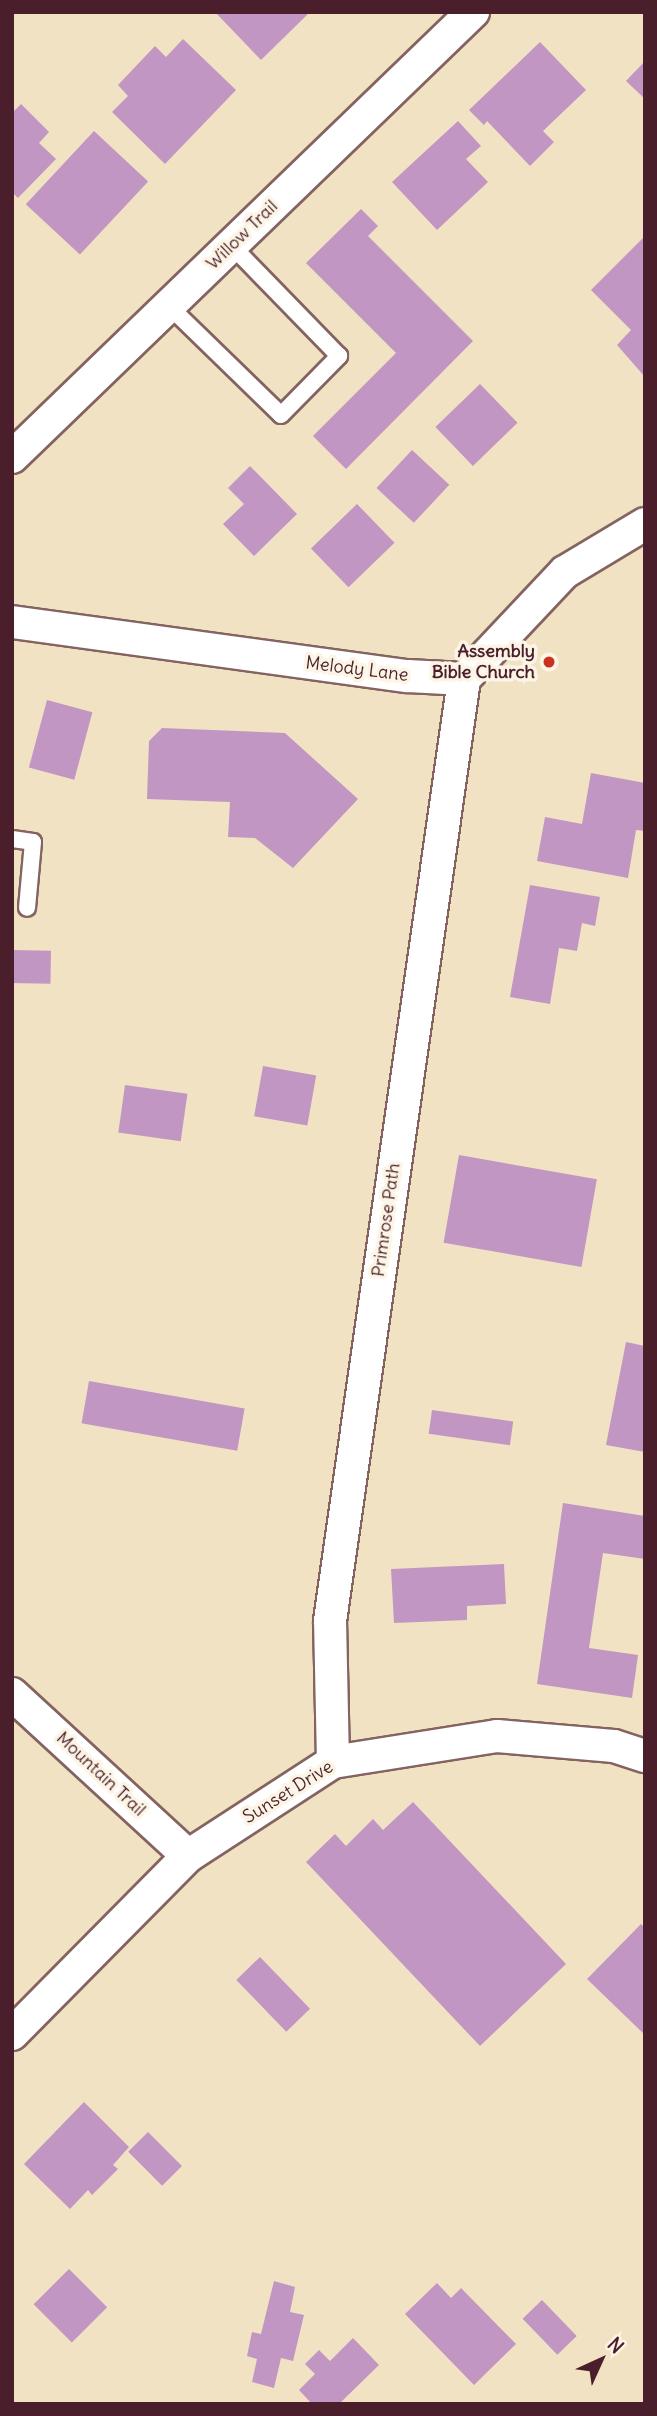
<!DOCTYPE html>
<style>
body{margin:0}
#map{position:relative;width:657px;height:2416px;overflow:hidden;background:#f1e2c3;font-family:Delius,sans-serif}
div>[style]{position:absolute}
.building>*{inset:0;background:#c196c3;transform-origin:0 0}
.roads{filter:drop-shadow(2px 0 #846360) drop-shadow(-2px 0 #846360) drop-shadow(0 2px #846360) drop-shadow(0 -2px #846360)}
.lane>*{height:16px;margin:-8px;padding:0 8px;transform-origin:8px;border-radius:8px;background:#fff}
.street>*{height:32px;margin:-16px;padding:0 16px;transform-origin:16px;border-radius:16px;background:#fff}
.dots>*{width:19px;height:19px;translate:-50% -50%;box-sizing:border-box;border:4px solid #fcf5e5;border-radius:50%}
span{translate:-50% -50%;white-space:nowrap;text-align:center;line-height:1.15;-webkit-text-stroke:7px #fcf5e5;paint-order:stroke}
.street-label{font-size:18px;color:#4a1f2b}
.poi-label{font-size:18px;color:#4a1f2b;font-weight:700}
.right{translate:-100% -50%;text-align:right}
.frame{position:absolute;inset:0;border:14px solid #4a1f2b;pointer-events:none}
.north{position:absolute;left:566px;top:2325px;width:70px;height:70px;-webkit-text-stroke:5px #fcf5e5;paint-order:stroke;rotate:45deg;font-size:19px;font-weight:700;line-height:28px;text-align:center;color:#4a1f2b}
.north::after{content:'';display:block;margin:auto;width:24px;height:32px;background:#4a1f2b;clip-path:polygon(50% 0,100% 100%,50% 72%,0 100%)}
</style>
<div id="map">
<div class="building">
<i style="clip-path:polygon(215px 12px,310px 12px,261px 60px)"></i>
<i style="clip-path:polygon(183px 39px,236px 90px,165px 164px,112px 112px,128px 96px,118px 85px,155px 46px,166px 57px)"></i>
<i style="clip-path:polygon(540px 42px,586px 90px,543px 131px,554px 142px,530px 166px,487px 121px,484px 125px,469px 110px)"></i>
<i style="clip-path:polygon(645px 61px,645px 99px,626px 81px)"></i>
<i style="clip-path:polygon(21px 104px,49px 132px,39px 143px,56px 159px,18px 198px,12px 192px,12px 113px)"></i>
<i style="clip-path:polygon(458px 121px,481px 146px,466px 159px,488px 182px,437px 230px,392px 182px)"></i>
<i style="left:94px;top:131px;width:74px;height:100px;rotate:43deg"></i>
<i style="clip-path:polygon(361px 209px,378px 226px,368px 236px,473px 341px,346px 469px,313px 436px,396px 353px,306px 263px)"></i>
<i style="clip-path:polygon(645px 236px,645px 377px,617px 345px,631px 330px,591px 290px)"></i>
<i style="left:480px;top:384px;width:54px;height:62px;rotate:46deg"></i>
<i style="left:412px;top:450px;width:51px;height:52px;rotate:43deg"></i>
<i style="clip-path:polygon(250px 466px,297px 514px,254px 556px,223px 524px,244px 504px,228px 488px)"></i>
<i style="left:357px;top:504px;width:54px;height:64px;rotate:46deg"></i>
<i style="left:47px;top:700px;width:47px;height:70px;rotate:15deg"></i>
<i style="clip-path:polygon(162px 728px,285px 733px,358px 799px,293px 868px,255px 838px,228px 837px,230px 802px,147px 799px,149px 741px)"></i>
<i style="clip-path:polygon(591px 773px,645px 783px,645px 831px,636px 830px,628px 878px,537px 861px,545px 817px,582px 824px)"></i>
<i style="clip-path:polygon(530px 885px,600px 897px,595px 926px,582px 923px,577px 951px,559px 948px,550px 1004px,510px 997px)"></i>
<i style="left:12px;top:950px;width:39px;height:33px;rotate:1deg"></i>
<i style="left:263px;top:1066px;width:54px;height:51px;rotate:10deg"></i>
<i style="left:125px;top:1085px;width:63px;height:48px;rotate:8deg"></i>
<i style="left:459px;top:1155px;width:140px;height:89px;rotate:10deg"></i>
<i style="clip-path:polygon(626px 1342px,645px 1346px,645px 1452px,606px 1445px)"></i>
<i style="left:89px;top:1381px;width:158px;height:43px;rotate:10deg"></i>
<i style="left:432px;top:1410px;width:82px;height:24px;rotate:8deg"></i>
<i style="clip-path:polygon(563px 1503px,645px 1516px,645px 1559px,603px 1553px,589px 1648px,638px 1655px,632px 1698px,537px 1684px)"></i>
<i style="clip-path:polygon(504px 1564px,506px 1604px,467px 1606px,467px 1620px,394px 1623px,391px 1569px)"></i>
<i style="clip-path:polygon(413px 1802px,566px 1964px,480px 2046px,306px 1862px,335px 1834px,346px 1846px,373px 1819px,383px 1830px)"></i>
<i style="clip-path:polygon(641px 1924px,645px 1928px,645px 2035px,587px 1979px)"></i>
<i style="left:260px;top:1957px;width:72px;height:33px;rotate:46deg"></i>
<i style="clip-path:polygon(84px 2102px,129px 2147px,113px 2165px,118px 2169px,92px 2195px,88px 2190px,70px 2209px,24px 2164px)"></i>
<i style="left:148px;top:2132px;width:48px;height:28px;rotate:45deg"></i>
<i style="left:69px;top:2269px;width:54px;height:50px;rotate:45deg"></i>
<i style="clip-path:polygon(274px 2281px,295px 2287px,290px 2312px,304px 2315px,293px 2361px,281px 2358px,274px 2388px,252px 2382px,257px 2359px,247px 2356px,252px 2332px,261px 2334px)"></i>
<i style="clip-path:polygon(437px 2283px,451px 2298px,461px 2288px,516px 2344px,474px 2385px,405px 2314px)"></i>
<i style="left:542px;top:2300px;width:50px;height:27px;rotate:46deg"></i>
<i style="clip-path:polygon(353px 2338px,379px 2365px,339px 2404px,312px 2404px,299px 2390px,315px 2374px,305px 2364px,319px 2350px,330px 2361px)"></i>
</div>
<div class="roads">
<div class="lane">
<i style="left:169px;top:306px;width:156px;rotate:44.2deg"></i>
<i style="left:281px;top:415px;width:83px;rotate:-45.5deg"></i>
<i style="left:339px;top:356px;width:155px;rotate:-134.2deg"></i>
<i style="left:12px;top:839px;width:21px;rotate:8deg"></i>
<i style="left:33px;top:842px;width:66px;rotate:95.2deg"></i>
</div>
<div class="street">
<i style="left:12px;top:457px;width:641px;rotate:-43.99deg"></i>
<i style="left:12px;top:622px;width:400px;rotate:7.8deg"></i>
<i style="left:408px;top:676px;width:56px;rotate:3.1deg"></i>
<i style="left:464px;top:679px;width:147px;rotate:-46.7deg"></i>
<i style="left:565px;top:572px;width:93px;rotate:-31deg"></i>
<i style="left:12px;top:1694px;width:239px;rotate:42.6deg"></i>
<i style="left:333px;top:1762px;width:141px;rotate:-91.2deg"></i>
<i style="left:330px;top:1621px;width:951px;rotate:-81.9deg"></i>
<i style="left:12px;top:2034px;width:250px;rotate:-45.3deg"></i>
<i style="left:188px;top:1856px;width:173px;rotate:-33deg"></i>
<i style="left:333px;top:1762px;width:166px;rotate:-9deg"></i>
<i style="left:497px;top:1736px;width:117px;rotate:4.9deg"></i>
<i style="left:614px;top:1746px;width:33px;rotate:18deg"></i>
</div>
</div>
<div class="dots">
<i style="left:549px;top:662px;background:#c8321e"></i>
</div>
<div class="street-label">
<span style="left:242px;top:235px;rotate:-44deg">Willow Trail</span>
<span style="left:357px;top:669px;rotate:7deg">Melody Lane</span>
<span style="left:386px;top:1220px;rotate:-82deg">Primrose Path</span>
<span style="left:101px;top:1774px;rotate:43deg">Mountain Trail</span>
<span style="left:288px;top:1792px;rotate:-32deg">Sunset Drive</span>
</div>
<div class="poi-label">
<span class="right" style="left:535px;top:662px">Assembly<br>Bible Church</span>
</div>
<div class="frame"></div>
<div class="north">N</div>
</div>
